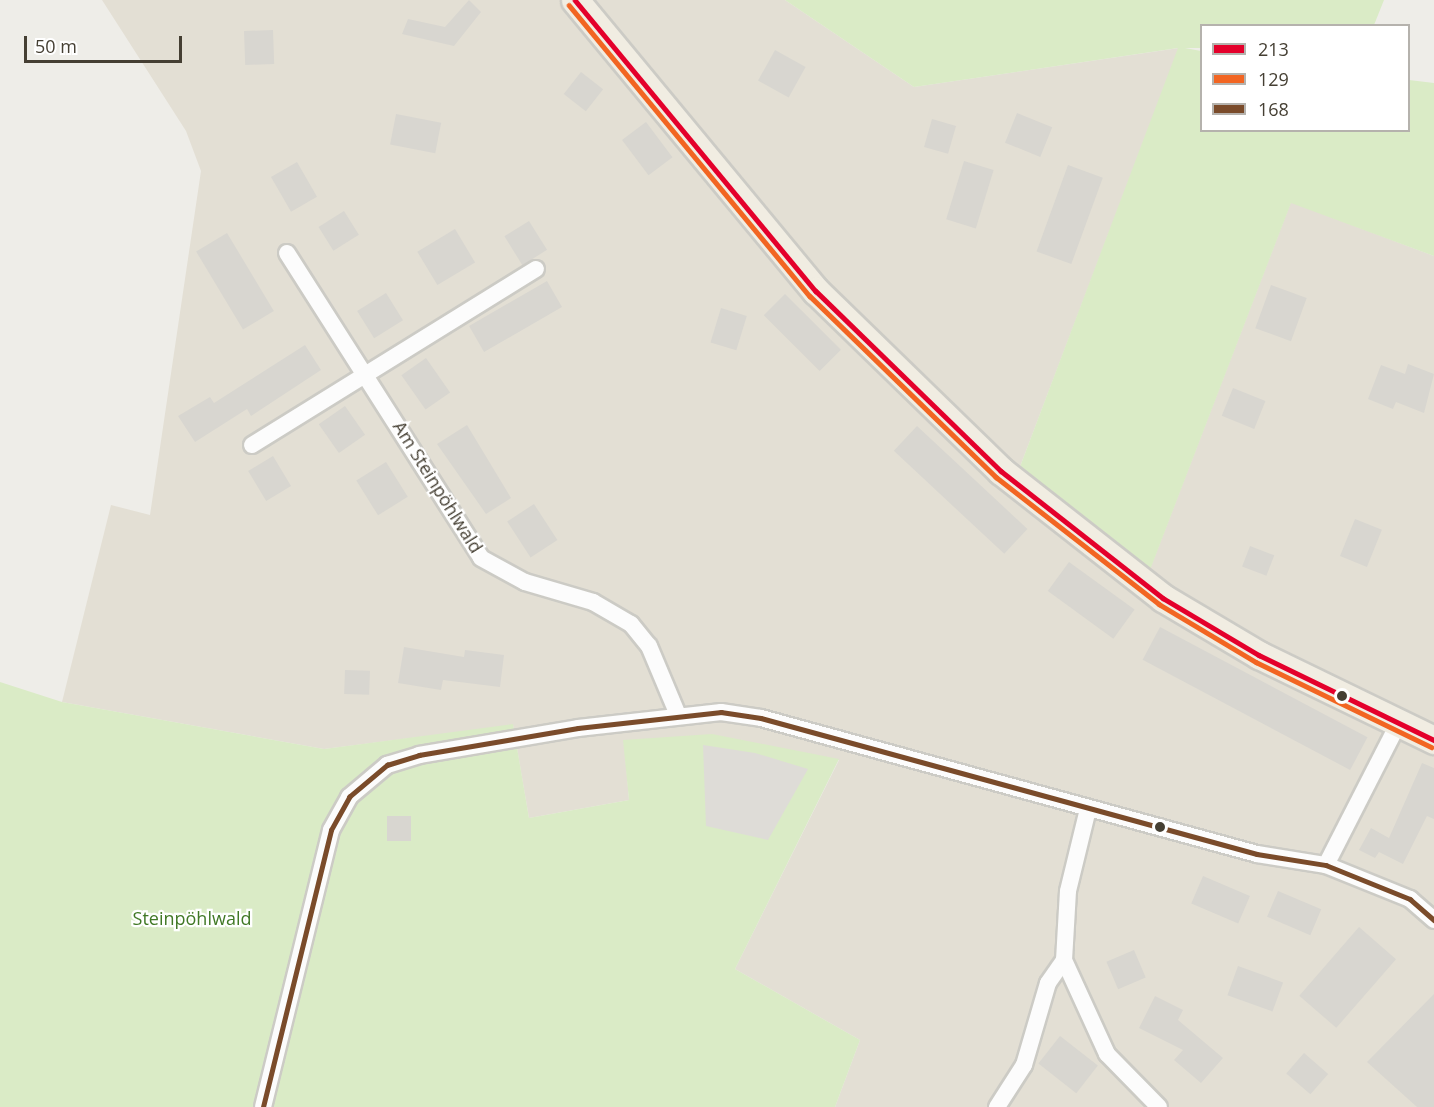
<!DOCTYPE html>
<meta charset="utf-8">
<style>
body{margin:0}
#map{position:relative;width:1434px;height:1107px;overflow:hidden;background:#eeede8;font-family:"Open Sans",sans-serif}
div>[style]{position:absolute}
.residential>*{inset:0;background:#e3dfd4}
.green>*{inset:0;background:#daebc6}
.parking>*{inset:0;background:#dedcd7}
.building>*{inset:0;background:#d8d6d0;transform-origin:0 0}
.roads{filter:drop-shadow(2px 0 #cccbc5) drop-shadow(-2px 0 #cccbc5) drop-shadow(0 2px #cccbc5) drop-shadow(0 -2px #cccbc5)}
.minor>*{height:16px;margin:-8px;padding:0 8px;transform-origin:8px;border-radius:8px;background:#fcfcfc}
.primary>*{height:27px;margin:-13.5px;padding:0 13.5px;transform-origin:13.5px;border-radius:13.5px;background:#f1ede2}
.bus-1>*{height:4.5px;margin:-2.25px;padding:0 2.25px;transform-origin:2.25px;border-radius:2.25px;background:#e4002b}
.bus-2>*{height:4.5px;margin:-2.25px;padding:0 2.25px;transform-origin:2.25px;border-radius:2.25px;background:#f26522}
.bus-3>*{height:4.5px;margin:-2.25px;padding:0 2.25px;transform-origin:2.25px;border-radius:2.25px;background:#7a4b2a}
.dots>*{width:16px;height:16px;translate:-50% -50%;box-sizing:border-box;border:3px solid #fff;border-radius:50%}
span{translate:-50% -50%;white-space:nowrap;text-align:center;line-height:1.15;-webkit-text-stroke:4.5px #fff;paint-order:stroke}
.street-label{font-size:18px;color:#453f33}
.park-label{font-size:18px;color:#407825}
.legend{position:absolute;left:1200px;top:24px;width:210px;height:108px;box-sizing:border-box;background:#fff;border:2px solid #b5b2ad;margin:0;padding:8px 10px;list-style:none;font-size:18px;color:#453f33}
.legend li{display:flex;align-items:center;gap:12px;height:30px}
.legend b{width:30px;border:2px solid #b5b2ad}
.scale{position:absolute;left:24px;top:36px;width:158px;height:27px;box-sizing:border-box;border:3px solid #453f33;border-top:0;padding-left:8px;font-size:18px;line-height:21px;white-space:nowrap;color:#453f33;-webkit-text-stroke:4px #fff;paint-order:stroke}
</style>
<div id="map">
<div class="residential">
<i style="clip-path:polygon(102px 0,785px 0,914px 87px,1179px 48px,1018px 472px,1150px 569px,1291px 202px,1434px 256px,1434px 1107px,835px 1107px,860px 1040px,735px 969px,839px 760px,624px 740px,629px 800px,529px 818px,513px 725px,324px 749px,62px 702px,111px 505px,150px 515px,201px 171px,186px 131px)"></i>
</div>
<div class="green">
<i style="clip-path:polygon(785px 0,1384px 0,1374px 25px,1202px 26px,1201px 48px,1185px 48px,1201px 51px,1202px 130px,1408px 130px,1409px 80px,1434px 83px,1434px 256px,1291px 203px,1150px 570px,1018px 472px,1178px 48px,914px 87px)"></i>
<i style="clip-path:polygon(0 682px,62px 702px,324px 749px,513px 724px,529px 818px,629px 800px,623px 740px,712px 734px,839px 759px,735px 969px,860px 1040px,835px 1107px,0 1107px)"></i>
</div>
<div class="parking">
<i style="clip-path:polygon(703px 745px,755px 753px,808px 769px,768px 840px,706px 826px)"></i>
</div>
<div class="building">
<i style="clip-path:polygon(469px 0,481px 12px,454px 46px,402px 34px,408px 19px,445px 27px)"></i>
<i style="left:273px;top:30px;width:34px;height:29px;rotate:88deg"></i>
<i style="left:775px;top:50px;width:35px;height:35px;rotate:29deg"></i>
<i style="left:581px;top:72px;width:28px;height:28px;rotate:38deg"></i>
<i style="left:1017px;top:113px;width:38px;height:32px;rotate:22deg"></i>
<i style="left:396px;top:114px;width:46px;height:31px;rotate:11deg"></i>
<i style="left:932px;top:119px;width:25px;height:29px;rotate:16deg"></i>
<i style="left:646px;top:122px;width:44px;height:30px;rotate:53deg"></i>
<i style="left:964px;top:161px;width:31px;height:61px;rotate:17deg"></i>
<i style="left:297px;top:162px;width:40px;height:30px;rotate:60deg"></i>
<i style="left:1068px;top:165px;width:37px;height:92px;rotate:20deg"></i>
<i style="left:344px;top:211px;width:28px;height:30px;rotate:58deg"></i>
<i style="left:529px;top:221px;width:34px;height:29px;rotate:58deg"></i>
<i style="left:455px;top:229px;width:39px;height:44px;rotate:59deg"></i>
<i style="left:227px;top:233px;width:91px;height:36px;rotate:59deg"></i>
<i style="left:547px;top:281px;width:30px;height:90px;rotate:60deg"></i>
<i style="left:1271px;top:285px;width:38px;height:46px;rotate:20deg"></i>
<i style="left:386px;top:293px;width:32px;height:34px;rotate:58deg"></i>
<i style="left:785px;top:294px;width:79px;height:30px;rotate:45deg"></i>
<i style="left:721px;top:308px;width:27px;height:36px;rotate:17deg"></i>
<i style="clip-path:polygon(305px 345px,321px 370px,251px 416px,247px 409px,195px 442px,178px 416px,210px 397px,214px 403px)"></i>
<i style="left:426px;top:358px;width:42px;height:30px;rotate:55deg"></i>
<i style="clip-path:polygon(1408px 364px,1434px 374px,1424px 413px,1396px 402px,1393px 409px,1368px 399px,1381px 365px,1405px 374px)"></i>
<i style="left:1233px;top:388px;width:35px;height:30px;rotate:22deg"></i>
<i style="left:345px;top:406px;width:35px;height:32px;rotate:55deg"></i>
<i style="clip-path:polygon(467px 425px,511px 498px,486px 514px,437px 444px)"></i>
<i style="left:917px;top:426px;width:151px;height:34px;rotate:43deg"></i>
<i style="left:273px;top:456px;width:35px;height:29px;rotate:59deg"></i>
<i style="left:386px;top:462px;width:41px;height:35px;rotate:58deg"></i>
<i style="left:534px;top:504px;width:43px;height:32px;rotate:57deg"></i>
<i style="left:1355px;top:519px;width:29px;height:40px;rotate:22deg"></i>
<i style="left:1250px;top:546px;width:26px;height:22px;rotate:21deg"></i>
<i style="left:1069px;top:562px;width:81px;height:36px;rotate:36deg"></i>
<i style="left:1160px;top:627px;width:235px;height:37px;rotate:28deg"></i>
<i style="clip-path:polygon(404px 647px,464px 657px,465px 650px,504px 655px,500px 687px,443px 680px,441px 690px,398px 683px)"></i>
<i style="left:345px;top:670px;width:25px;height:24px;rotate:2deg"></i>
<i style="clip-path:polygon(1422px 763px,1434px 768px,1434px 819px,1427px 816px,1403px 864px,1379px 852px,1375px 858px,1359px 850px,1371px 828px,1389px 838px)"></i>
<i style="left:387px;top:816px;width:24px;height:25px"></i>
<i style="left:1203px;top:876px;width:51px;height:30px;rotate:23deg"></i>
<i style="left:1278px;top:891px;width:47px;height:28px;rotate:23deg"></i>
<i style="left:1359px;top:927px;width:49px;height:91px;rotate:41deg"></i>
<i style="left:1134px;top:950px;width:30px;height:30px;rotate:67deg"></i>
<i style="left:1238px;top:966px;width:48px;height:31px;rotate:20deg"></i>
<i style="clip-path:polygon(1434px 994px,1434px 1107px,1417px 1107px,1367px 1062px)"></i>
<i style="clip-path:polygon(1155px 996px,1183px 1010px,1178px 1020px,1223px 1058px,1201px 1083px,1174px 1060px,1183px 1050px,1139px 1028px)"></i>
<i style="left:1060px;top:1036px;width:48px;height:35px;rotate:38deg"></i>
<i style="left:1304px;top:1053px;width:32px;height:27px;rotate:41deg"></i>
</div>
<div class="roads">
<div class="minor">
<i style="left:287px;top:253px;width:361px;rotate:57.5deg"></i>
<i style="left:481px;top:558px;width:50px;rotate:28.6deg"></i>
<i style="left:525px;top:582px;width:71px;rotate:16.4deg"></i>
<i style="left:593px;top:602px;width:44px;rotate:30.1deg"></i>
<i style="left:631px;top:624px;width:28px;rotate:51deg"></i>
<i style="left:649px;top:646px;width:75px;rotate:67.2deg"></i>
<i style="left:252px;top:445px;width:334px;rotate:-31.8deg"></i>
<i style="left:1088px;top:809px;width:84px;rotate:103.7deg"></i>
<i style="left:1068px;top:891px;width:69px;rotate:93.3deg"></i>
<i style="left:1064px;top:960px;width:103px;rotate:65.4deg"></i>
<i style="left:1107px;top:1054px;width:74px;rotate:45.5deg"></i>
<i style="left:1326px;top:865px;width:158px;rotate:-62.9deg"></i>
<i style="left:263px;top:1107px;width:285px;rotate:-76.2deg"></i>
<i style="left:331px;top:830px;width:38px;rotate:-61deg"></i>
<i style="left:349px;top:797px;width:50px;rotate:-40.1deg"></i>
<i style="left:387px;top:765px;width:34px;rotate:-17deg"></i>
<i style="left:419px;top:755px;width:161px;rotate:-9.6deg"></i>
<i style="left:578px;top:728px;width:144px;rotate:-6.4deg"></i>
<i style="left:721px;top:712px;width:40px;rotate:8.5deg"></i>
<i style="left:761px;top:718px;width:514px;rotate:15.33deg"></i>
<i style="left:1257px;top:854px;width:70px;rotate:9.1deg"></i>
<i style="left:1326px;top:865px;width:91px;rotate:22deg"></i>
<i style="left:1410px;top:899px;width:32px;rotate:41deg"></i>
<i style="left:997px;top:1107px;width:50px;rotate:-57.3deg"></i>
<i style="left:1024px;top:1065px;width:85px;rotate:-73.7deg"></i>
<i style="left:1048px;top:983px;width:28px;rotate:-55deg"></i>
</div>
<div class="primary">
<i style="left:575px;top:0;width:378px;rotate:50.4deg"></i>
<i style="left:816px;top:291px;width:258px;rotate:44.2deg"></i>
<i style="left:1001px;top:471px;width:206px;rotate:38.1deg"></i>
<i style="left:1163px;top:598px;width:112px;rotate:30.7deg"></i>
<i style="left:1259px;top:655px;width:195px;rotate:25.9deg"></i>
</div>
</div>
<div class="bus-1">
<i style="left:575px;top:0;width:378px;rotate:50.4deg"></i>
<i style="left:816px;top:291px;width:258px;rotate:44.2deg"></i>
<i style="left:1001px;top:471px;width:206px;rotate:38.1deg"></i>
<i style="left:1163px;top:598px;width:112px;rotate:30.7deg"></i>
<i style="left:1259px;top:655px;width:195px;rotate:25.9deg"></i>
</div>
<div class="bus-2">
<i style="left:569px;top:5px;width:378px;rotate:50.4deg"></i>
<i style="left:810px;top:296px;width:260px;rotate:44.2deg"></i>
<i style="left:996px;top:477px;width:207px;rotate:37.9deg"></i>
<i style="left:1159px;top:604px;width:113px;rotate:30.9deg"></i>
<i style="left:1256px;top:662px;width:195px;rotate:25.9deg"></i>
</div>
<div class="bus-3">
<i style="left:263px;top:1107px;width:285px;rotate:-76.2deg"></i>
<i style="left:331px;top:830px;width:38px;rotate:-61deg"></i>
<i style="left:349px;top:797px;width:50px;rotate:-40.1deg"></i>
<i style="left:387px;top:765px;width:34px;rotate:-17deg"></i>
<i style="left:419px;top:755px;width:161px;rotate:-9.6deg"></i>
<i style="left:578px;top:728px;width:144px;rotate:-6.4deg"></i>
<i style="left:721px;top:712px;width:40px;rotate:8.5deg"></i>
<i style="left:761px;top:718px;width:514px;rotate:15.33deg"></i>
<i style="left:1257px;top:854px;width:70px;rotate:9.1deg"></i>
<i style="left:1326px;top:865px;width:91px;rotate:22deg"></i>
<i style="left:1410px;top:899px;width:32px;rotate:41deg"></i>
</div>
<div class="dots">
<i style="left:1342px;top:696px;background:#453f33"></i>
<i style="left:1160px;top:827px;background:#453f33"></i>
</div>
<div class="street-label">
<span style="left:438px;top:487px;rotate:58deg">Am Steinpöhlwald</span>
</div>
<div class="park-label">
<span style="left:192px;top:918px">Steinpöhlwald</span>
</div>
<ul class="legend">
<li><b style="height:8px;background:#e4002b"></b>213</li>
<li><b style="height:8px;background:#f26522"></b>129</li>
<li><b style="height:8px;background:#7a4b2a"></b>168</li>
</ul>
<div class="scale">50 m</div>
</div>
